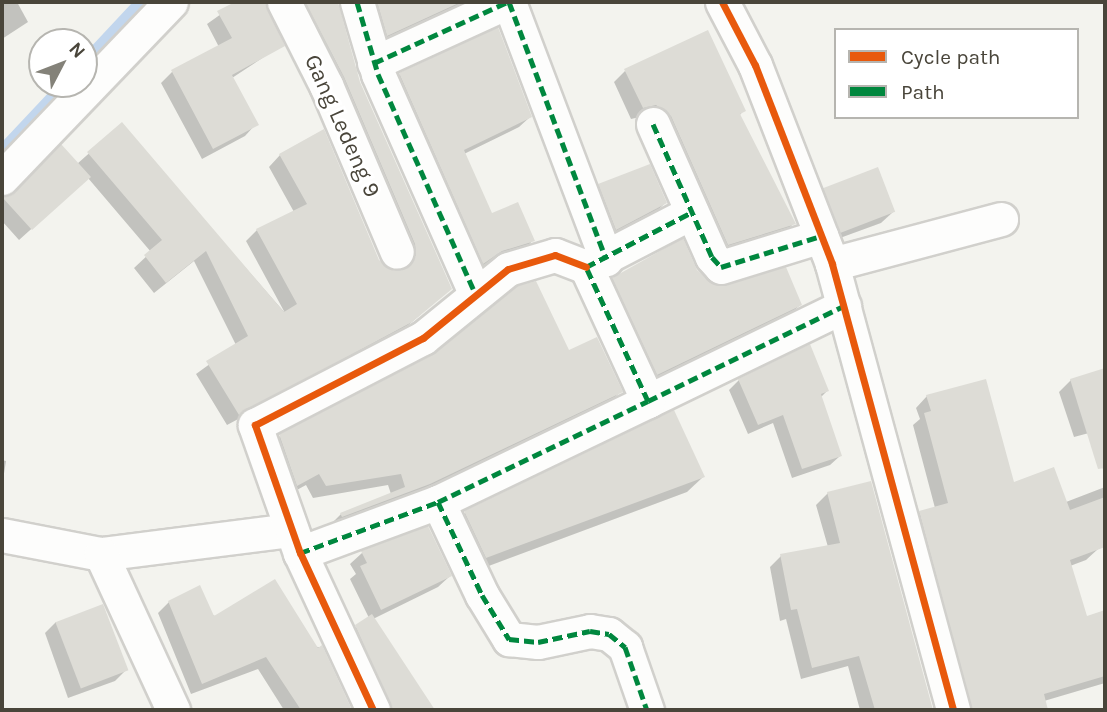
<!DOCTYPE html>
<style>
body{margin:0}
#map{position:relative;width:1107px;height:712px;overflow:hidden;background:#f3f3ee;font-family:Karla,sans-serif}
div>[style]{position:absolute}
.shadow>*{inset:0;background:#0003}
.stream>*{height:12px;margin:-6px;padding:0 6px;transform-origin:6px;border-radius:6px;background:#c2d6ed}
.building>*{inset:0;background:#dddcd6;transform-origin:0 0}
.roads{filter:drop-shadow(2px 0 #d1d0cc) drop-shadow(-2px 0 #d1d0cc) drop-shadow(0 2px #d1d0cc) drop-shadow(0 -2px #d1d0cc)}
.street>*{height:33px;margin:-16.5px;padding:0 16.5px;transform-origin:16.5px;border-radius:16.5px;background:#fdfdfc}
.quiet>*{height:5px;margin-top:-2.5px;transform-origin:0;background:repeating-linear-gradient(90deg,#00873e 0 10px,transparent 0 15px)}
.cycleway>*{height:7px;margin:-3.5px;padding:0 3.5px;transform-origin:3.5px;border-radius:3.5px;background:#e8590c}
span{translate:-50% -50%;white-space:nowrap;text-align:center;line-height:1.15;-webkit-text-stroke:6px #fff;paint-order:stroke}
.street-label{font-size:23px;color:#49453a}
.frame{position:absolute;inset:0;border:4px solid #49453a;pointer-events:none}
.legend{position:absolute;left:834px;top:28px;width:245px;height:91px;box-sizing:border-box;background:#fff;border:2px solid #b6b5b0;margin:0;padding:9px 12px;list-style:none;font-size:21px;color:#49453a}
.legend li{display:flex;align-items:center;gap:14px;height:35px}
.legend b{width:35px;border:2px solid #b6b5b0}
.north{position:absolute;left:28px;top:28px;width:70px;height:70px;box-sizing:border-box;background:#fff;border:2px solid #b6b5b0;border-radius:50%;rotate:48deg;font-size:19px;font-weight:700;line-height:28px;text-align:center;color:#49453a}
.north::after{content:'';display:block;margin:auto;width:24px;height:32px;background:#848279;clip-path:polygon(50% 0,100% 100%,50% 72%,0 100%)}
</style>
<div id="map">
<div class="shadow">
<i style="clip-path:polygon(2px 2px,17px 2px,28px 22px,2px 39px)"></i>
<i style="clip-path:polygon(238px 2px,264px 2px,282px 45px,232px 78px,256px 124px,245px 136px,202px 159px,161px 83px,172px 72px,219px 47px,207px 24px)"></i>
<i style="clip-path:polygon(286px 2px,337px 2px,359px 82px,450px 289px,399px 333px,227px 425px,196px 374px,236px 345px,194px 261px,154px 293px,134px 268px,151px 252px,88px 178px,19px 240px,2px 221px,2px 199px,77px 164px,121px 125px,285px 313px,246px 241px,257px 230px,294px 212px,269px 167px,280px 155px,378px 261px,395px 273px,402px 270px,404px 257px)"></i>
<i style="clip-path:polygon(360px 2px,472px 2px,375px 46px)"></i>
<i style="clip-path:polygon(497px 30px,530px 117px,519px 127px,464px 154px,491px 215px,533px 240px,523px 251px,490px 261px,472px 273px,389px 85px,400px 74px)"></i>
<i style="clip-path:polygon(625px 71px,744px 110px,739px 116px,794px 223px,782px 235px,716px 255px,644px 116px,631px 119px,614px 82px)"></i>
<i style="clip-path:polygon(599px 186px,665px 203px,654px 214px,604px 240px,588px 197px)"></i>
<i style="clip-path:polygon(824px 189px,893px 212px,881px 223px,829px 242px,813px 201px)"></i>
<i style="clip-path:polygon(696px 271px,715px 287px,800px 305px,788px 316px,646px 385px,602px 291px,613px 279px)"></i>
<i style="clip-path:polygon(568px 353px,620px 392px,608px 404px,416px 496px,328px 527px,341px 514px,391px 494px,388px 485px,313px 498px,306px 485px,284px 497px,267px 449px,280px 436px)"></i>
<i style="clip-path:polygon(1105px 369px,1105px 474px,1089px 433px,1074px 437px,1059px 392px,1071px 380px)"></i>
<i style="clip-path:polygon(739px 380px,827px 391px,820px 398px,840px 456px,830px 465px,792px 478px,773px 423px,748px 434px,729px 390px)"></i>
<i style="clip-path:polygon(927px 396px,1012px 485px,1066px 502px,1105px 487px,1105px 525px,1091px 530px,1098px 549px,1086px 560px,1070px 566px,1086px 618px,1104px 612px,1105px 683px,1044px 701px,1046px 710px,959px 710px,909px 524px,920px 512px,935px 508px,913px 425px,920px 419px,916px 408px)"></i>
<i style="clip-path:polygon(673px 412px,703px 477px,687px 492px,470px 573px,449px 528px,465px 513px)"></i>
<i style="clip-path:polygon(2px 460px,6px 461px,2px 486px)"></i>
<i style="clip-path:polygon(870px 483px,931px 710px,860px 710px,848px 666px,801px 679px,786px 619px,780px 621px,770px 567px,781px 556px,828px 547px,816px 505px,828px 493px)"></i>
<i style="clip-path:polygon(427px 528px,450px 576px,438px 587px,373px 619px,433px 710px,376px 710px,345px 637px,369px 618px,350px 579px,356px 574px,350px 564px,362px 553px)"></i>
<i style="clip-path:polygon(169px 602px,321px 648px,350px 710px,284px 710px,258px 669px,191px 694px,158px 613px)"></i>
<i style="clip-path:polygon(56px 622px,126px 670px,115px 681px,68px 698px,45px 633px)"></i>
</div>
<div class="stream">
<i style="left:84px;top:63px;width:83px;rotate:-46.9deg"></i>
<i style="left:2px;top:151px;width:92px;rotate:-46.8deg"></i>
</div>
<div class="building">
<i style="clip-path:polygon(235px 2px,265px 2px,285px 46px,232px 75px,259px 125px,213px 149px,171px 70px,232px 38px,217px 11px)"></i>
<i style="clip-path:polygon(305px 2px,338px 2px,360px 82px,452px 289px,412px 322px,239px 415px,206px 361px,248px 336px,206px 251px,166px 283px,144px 255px,162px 240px,87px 152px,122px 122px,284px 312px,297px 304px,256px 229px,307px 204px,279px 154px,324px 129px,379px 260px,394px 271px,405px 269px,416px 255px,415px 244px,344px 77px)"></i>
<i style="clip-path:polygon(377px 2px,461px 2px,387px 36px)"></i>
<i style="clip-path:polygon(498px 27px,532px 117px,464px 150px,492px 213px,518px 202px,535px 241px,502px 251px,483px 264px,399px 73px)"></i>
<i style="clip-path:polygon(708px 30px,746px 111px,740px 114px,796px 224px,728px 245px,671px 116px,656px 105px,643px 108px,624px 69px)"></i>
<i style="clip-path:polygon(61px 144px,91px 177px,32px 230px,2px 197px,16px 191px)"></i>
<i style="clip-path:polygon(650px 164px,667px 203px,616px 230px,598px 184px)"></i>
<i style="left:878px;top:167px;width:48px;height:59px;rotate:69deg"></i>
<i style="clip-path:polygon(683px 238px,697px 270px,715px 285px,786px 267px,802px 305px,657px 375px,612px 278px)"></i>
<i style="clip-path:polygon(536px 281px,569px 350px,597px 337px,623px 392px,430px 484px,342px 517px,340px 513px,405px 487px,401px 474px,326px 486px,319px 474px,297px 486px,279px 434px,432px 355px,517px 286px)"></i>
<i style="clip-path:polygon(810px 344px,829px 391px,821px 394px,842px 456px,802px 469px,783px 415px,758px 425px,738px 379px)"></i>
<i style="clip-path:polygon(1105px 368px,1105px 468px,1098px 469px,1070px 379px)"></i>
<i style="clip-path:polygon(986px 379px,1014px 482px,1054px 467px,1070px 510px,1105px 497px,1105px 547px,1070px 560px,1087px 616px,1105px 610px,1105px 676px,1044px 694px,1048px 710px,972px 710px,919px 511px,948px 503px,924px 413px,931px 411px,926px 395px)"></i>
<i style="clip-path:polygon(674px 410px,705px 477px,486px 558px,464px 511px)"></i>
<i style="clip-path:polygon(871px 481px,933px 710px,875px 710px,859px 656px,812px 668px,797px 609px,791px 610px,780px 554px,840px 543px,827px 492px)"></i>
<i style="clip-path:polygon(428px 526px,452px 576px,381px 610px,360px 566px,367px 563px,361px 551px)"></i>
<i style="clip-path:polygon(275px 579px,318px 648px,322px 645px,352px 710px,301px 710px,266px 657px,202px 684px,168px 601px,200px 585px,214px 616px)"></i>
<i style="left:103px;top:604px;width:71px;height:51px;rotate:69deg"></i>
<i style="clip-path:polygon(372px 614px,435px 710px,392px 710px,355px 625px)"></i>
</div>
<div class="roads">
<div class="street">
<i style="left:284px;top:2px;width:93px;rotate:63.2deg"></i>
<i style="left:326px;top:85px;width:181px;rotate:67deg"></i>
<i style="left:357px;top:2px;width:75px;rotate:73.7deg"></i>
<i style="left:378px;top:74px;width:240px;rotate:66.1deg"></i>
<i style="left:509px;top:2px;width:275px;rotate:69.3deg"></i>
<i style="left:722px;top:2px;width:71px;rotate:62.4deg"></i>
<i style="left:755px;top:65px;width:213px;rotate:68.8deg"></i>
<i style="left:832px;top:264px;width:462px;rotate:74.8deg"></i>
<i style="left:374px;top:63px;width:146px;rotate:-24.6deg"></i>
<i style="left:653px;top:124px;width:145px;rotate:66.1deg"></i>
<i style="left:712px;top:257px;width:13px;rotate:48deg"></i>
<i style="left:721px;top:267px;width:105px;rotate:-17.2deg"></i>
<i style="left:2px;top:178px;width:244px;rotate:-46.2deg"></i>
<i style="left:832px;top:264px;width:175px;rotate:-14.9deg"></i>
<i style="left:648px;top:401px;width:218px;rotate:-25.9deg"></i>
<i style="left:438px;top:502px;width:103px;rotate:64.7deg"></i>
<i style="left:482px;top:595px;width:52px;rotate:58.5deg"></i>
<i style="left:509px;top:639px;width:29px;rotate:6deg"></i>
<i style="left:538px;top:642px;width:53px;rotate:-11.9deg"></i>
<i style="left:590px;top:631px;width:19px;rotate:9deg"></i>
<i style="left:609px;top:634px;width:21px;rotate:39deg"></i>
<i style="left:625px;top:647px;width:67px;rotate:70.8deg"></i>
<i style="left:2px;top:535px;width:101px;rotate:10.9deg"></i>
<i style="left:101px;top:554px;width:192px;rotate:-7.2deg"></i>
<i style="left:300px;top:553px;width:147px;rotate:-20.3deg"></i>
<i style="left:438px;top:502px;width:233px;rotate:-25.7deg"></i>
<i style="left:648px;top:401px;width:148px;rotate:-114.8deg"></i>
<i style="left:586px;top:267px;width:119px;rotate:-27.4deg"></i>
<i style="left:101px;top:554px;width:172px;rotate:65.2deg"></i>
<i style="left:373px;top:710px;width:173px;rotate:-114.9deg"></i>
<i style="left:300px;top:553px;width:136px;rotate:-109.4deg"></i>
<i style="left:255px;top:425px;width:189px;rotate:-27.4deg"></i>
<i style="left:423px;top:338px;width:109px;rotate:-39.1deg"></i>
<i style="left:508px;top:269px;width:49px;rotate:-16.6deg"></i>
<i style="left:555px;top:255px;width:33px;rotate:21deg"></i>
</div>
</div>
<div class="quiet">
<i style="left:357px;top:2px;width:75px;rotate:73.7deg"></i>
<i style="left:378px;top:74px;width:240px;rotate:66.1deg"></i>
<i style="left:509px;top:2px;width:275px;rotate:69.3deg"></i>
<i style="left:374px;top:63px;width:146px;rotate:-24.6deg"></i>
<i style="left:653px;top:124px;width:145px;rotate:66.1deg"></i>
<i style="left:712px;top:257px;width:13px;rotate:48deg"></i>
<i style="left:721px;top:267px;width:105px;rotate:-17.2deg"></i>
<i style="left:648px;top:401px;width:218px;rotate:-25.9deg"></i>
<i style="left:438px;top:502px;width:103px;rotate:64.7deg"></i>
<i style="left:482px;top:595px;width:52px;rotate:58.5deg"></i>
<i style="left:509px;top:639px;width:29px;rotate:6deg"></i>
<i style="left:538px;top:642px;width:53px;rotate:-11.9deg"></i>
<i style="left:590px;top:631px;width:19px;rotate:9deg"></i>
<i style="left:609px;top:634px;width:21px;rotate:39deg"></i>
<i style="left:625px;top:647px;width:67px;rotate:70.8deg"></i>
<i style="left:298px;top:549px;width:4px;rotate:63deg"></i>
<i style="left:300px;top:553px;width:147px;rotate:-20.3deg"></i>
<i style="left:438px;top:502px;width:233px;rotate:-25.7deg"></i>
<i style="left:648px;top:401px;width:148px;rotate:-114.8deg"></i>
<i style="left:586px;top:267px;width:119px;rotate:-27.4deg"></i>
</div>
<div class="cycleway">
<i style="left:722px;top:2px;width:71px;rotate:62.4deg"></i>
<i style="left:755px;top:65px;width:213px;rotate:68.8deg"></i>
<i style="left:832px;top:264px;width:462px;rotate:74.8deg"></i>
<i style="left:373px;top:710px;width:173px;rotate:-114.9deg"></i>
<i style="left:300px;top:553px;width:136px;rotate:-109.4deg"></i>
<i style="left:255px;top:425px;width:189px;rotate:-27.4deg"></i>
<i style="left:423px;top:338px;width:109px;rotate:-39.1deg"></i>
<i style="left:508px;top:269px;width:49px;rotate:-16.6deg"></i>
<i style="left:555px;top:255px;width:33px;rotate:21deg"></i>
</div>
<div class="street-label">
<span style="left:342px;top:126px;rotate:66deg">Gang Ledeng 9</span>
</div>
<div class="frame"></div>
<ul class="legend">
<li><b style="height:9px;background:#e8590c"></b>Cycle path</li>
<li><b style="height:9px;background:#00873e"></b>Path</li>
</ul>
<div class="north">N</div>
</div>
